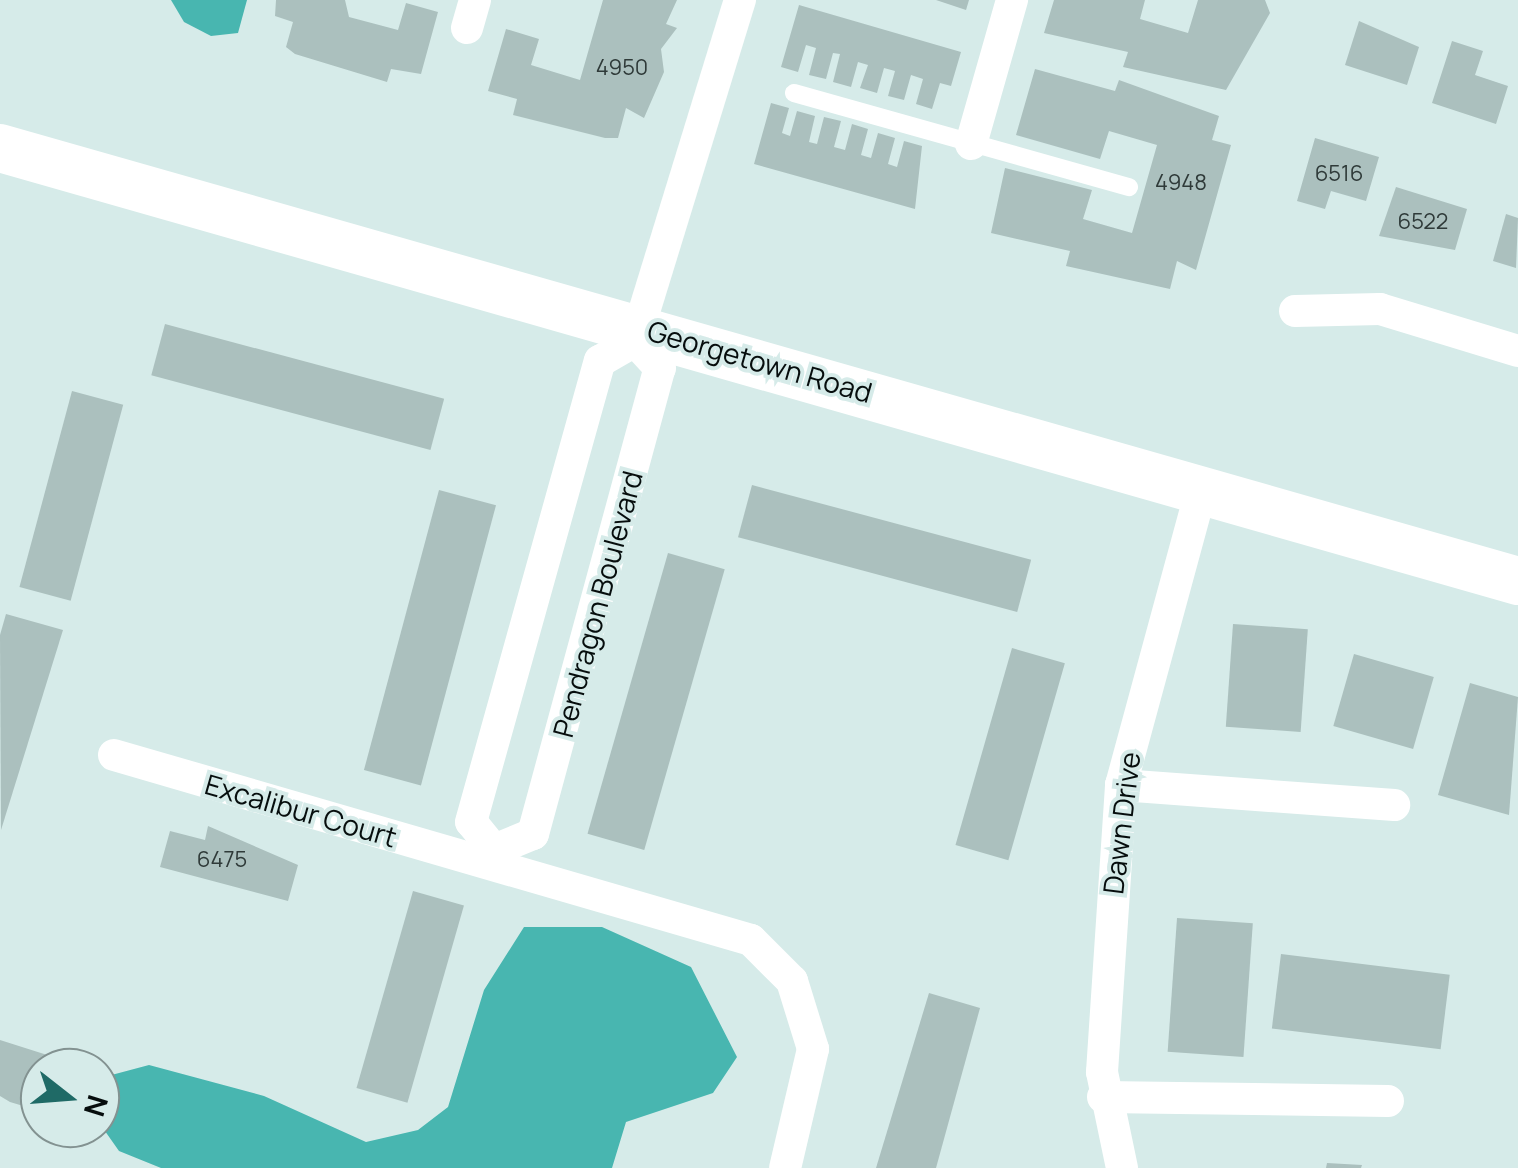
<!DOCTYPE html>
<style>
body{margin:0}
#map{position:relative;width:1518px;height:1168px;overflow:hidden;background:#d6ebe9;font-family:Manrope,sans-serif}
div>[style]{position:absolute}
.water>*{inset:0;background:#48b6b0}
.building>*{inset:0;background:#abc0be;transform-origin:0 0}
.service>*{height:18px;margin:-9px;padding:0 9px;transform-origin:9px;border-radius:9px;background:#fff}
.minor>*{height:32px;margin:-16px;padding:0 16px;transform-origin:16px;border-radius:16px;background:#fff}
.secondary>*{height:48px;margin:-24px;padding:0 24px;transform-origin:24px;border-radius:24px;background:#fff}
span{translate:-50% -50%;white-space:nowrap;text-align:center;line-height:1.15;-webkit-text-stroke:8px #d6ebe9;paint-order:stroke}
.number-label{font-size:22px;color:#2f3a39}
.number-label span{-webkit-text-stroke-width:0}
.street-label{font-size:28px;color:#060d0d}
.north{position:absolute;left:20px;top:1048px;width:100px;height:100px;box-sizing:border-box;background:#d6ebe9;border:2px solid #839291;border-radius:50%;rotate:107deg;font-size:28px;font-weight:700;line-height:40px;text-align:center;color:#060d0d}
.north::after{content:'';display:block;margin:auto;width:35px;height:45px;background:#1f6a66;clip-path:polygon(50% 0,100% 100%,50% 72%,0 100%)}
</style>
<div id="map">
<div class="water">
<i style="clip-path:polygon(171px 0,247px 0,238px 33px,211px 36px,184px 22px)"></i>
<i style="clip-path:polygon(524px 927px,602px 927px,691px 967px,737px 1057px,713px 1093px,626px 1122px,612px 1168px,161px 1168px,119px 1151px,100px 1124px,104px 1077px,149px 1065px,264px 1096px,366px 1142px,418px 1130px,448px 1107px,484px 990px)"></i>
</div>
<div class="building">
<i style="clip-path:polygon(276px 0,345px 0,349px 17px,398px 30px,406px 3px,438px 12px,421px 74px,391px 69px,387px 82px,295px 54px,286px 47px,293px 22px,275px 16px)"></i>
<i style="clip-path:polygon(603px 0,677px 0,666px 24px,677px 28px,661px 49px,664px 72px,644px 118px,626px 108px,618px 138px,605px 138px,513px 115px,517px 99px,488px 91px,506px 29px,539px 39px,531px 65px,580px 80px)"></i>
<i style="clip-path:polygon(936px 0,969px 0,966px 10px)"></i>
<i style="clip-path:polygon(1054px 0,1145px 0,1140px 19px,1188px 33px,1198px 0,1265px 0,1270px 13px,1226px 90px,1123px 67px,1128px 52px,1044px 33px)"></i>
<i style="clip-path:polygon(799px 5px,961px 52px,951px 86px,940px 83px,932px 109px,916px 104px,923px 79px,911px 75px,904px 100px,888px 96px,895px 71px,884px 68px,877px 93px,860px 88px,868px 65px,858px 62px,851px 87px,833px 82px,840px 54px,833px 53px,826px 79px,809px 75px,816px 48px,806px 45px,798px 72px,781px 67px)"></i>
<i style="clip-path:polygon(1359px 21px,1419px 47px,1407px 85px,1345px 65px)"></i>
<i style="clip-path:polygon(1452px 41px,1483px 51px,1475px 75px,1508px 86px,1496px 124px,1432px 103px)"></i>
<i style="clip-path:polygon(1035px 69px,1115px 91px,1119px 80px,1219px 116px,1212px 140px,1231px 145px,1196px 270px,1177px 261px,1170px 289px,1066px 266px,1070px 251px,991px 233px,1005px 168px,1092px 190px,1083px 219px,1132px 233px,1157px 145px,1109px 131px,1100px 159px,1016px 135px)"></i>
<i style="clip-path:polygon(771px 103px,789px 108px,782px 133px,790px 136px,797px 111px,815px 116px,809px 142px,817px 144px,824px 117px,841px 121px,834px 147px,845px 150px,852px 124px,868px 129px,861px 155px,871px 158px,878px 133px,895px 138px,888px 164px,897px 167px,904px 141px,922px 146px,915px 209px,754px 164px)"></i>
<i style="clip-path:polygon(1315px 138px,1379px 157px,1366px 201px,1331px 191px,1325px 209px,1297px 201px)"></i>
<i style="clip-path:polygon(1396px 187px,1467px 209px,1455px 250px,1379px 236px)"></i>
<i style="clip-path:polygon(1506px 214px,1518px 218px,1516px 268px,1493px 261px)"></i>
<i style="left:165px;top:324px;width:289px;height:53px;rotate:15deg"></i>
<i style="left:72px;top:391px;width:53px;height:203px;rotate:15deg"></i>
<i style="left:752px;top:485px;width:289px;height:54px;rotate:15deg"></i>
<i style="left:439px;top:490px;width:59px;height:290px;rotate:15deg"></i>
<i style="left:668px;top:553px;width:59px;height:292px;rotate:16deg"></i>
<i style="clip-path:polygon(6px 614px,63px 630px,1px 830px,0 635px)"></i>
<i style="left:1233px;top:624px;width:75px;height:103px;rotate:4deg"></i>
<i style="left:1012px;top:648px;width:55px;height:205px;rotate:16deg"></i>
<i style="left:1354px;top:654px;width:83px;height:75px;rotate:16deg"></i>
<i style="clip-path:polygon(1470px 683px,1518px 697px,1509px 815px,1438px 795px)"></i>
<i style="clip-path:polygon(208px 826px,298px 865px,288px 901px,160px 867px,170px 831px,205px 840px)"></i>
<i style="left:413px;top:891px;width:53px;height:205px;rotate:16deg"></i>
<i style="left:1177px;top:918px;width:76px;height:134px;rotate:4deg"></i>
<i style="left:1281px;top:954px;width:170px;height:75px;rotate:7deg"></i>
<i style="clip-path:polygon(929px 993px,980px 1008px,936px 1168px,876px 1168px)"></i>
<i style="clip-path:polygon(0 1040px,85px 1067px,85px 1068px,40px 1068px,40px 1111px,10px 1102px,0 1096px)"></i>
<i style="clip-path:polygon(1327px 1163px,1362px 1165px,1361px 1168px,1326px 1168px)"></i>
</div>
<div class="service">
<i style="left:794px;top:93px;width:348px;rotate:15.7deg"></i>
</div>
<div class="minor">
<i style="left:467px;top:28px;width:29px;rotate:-74deg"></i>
<i style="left:971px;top:144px;width:150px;rotate:-74.1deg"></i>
<i style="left:1295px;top:311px;width:85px;rotate:-1.3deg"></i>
<i style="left:1380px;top:309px;width:144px;rotate:16.9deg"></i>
<i style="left:114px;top:755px;width:663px;rotate:16.19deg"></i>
<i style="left:751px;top:940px;width:58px;rotate:45deg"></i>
<i style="left:792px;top:981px;width:71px;rotate:72.8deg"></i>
<i style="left:813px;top:1049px;width:122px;rotate:103.2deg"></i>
<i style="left:1121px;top:785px;width:274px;rotate:4.2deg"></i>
<i style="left:494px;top:850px;width:36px;rotate:-129deg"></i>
<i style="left:471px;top:822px;width:479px;rotate:-74.4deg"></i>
<i style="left:600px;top:361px;width:40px;rotate:-29.7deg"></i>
<i style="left:635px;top:341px;width:357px;rotate:-72.9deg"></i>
<i style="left:494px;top:850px;width:42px;rotate:-22.3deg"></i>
<i style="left:533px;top:834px;width:483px;rotate:-74.8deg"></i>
<i style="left:660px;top:368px;width:37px;rotate:-133deg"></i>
<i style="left:1103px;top:1097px;width:285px;rotate:0.8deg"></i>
<i style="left:1122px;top:1168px;width:98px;rotate:-101.8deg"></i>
<i style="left:1102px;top:1072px;width:288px;rotate:-86.2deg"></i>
<i style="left:1121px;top:785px;width:312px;rotate:-74.8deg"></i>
</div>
<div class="secondary">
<i style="left:0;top:148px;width:1579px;rotate:15.92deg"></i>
</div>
<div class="number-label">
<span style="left:622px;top:68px">4950</span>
<span style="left:1339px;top:174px">6516</span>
<span style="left:1181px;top:183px">4948</span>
<span style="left:1423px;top:222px">6522</span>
<span style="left:222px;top:860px">6475</span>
</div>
<div class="street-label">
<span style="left:760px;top:361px;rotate:16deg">Georgetown Road</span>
<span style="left:597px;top:604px;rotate:-75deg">Pendragon Boulevard</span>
<span style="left:301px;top:810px;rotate:16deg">Excalibur Court</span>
<span style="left:1121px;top:823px;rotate:-83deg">Dawn Drive</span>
</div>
<div class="north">N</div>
</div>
